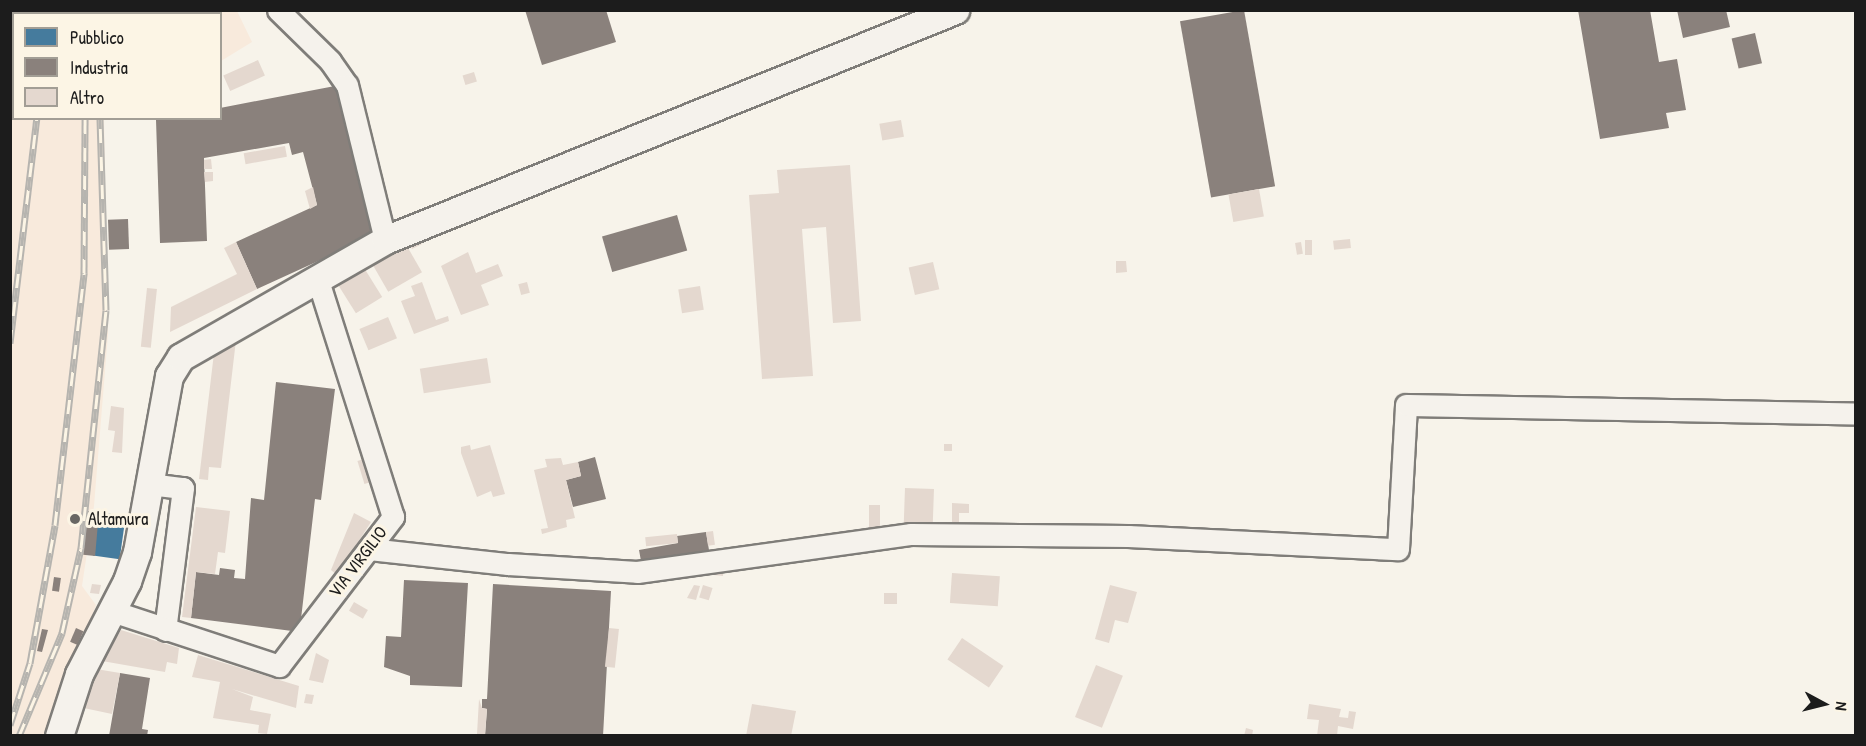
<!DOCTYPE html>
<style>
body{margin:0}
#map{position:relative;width:1866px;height:746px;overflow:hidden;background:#f7f3ea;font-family:"Patrick Hand",sans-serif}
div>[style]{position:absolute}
.built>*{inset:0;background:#f8eadc}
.public>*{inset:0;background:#457b9d;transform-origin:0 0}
.industry>*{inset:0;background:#8a817c;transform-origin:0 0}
.building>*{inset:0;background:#e4d8cf;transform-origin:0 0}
.roads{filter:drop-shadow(2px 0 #7f7d79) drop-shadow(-2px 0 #7f7d79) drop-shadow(0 2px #7f7d79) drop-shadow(0 -2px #7f7d79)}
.minor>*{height:21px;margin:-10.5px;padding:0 10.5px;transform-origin:10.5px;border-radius:10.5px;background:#f5f2ec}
.major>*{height:27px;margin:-13.5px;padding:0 13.5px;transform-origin:13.5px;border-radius:13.5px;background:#f5f2ec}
.rail>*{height:7px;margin-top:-3.5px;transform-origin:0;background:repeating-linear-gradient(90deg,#fcf5e5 0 14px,#b6b4af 0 28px);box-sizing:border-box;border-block:2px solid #b6b4af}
.dots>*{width:16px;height:16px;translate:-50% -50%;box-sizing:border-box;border:3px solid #fcf5e5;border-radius:50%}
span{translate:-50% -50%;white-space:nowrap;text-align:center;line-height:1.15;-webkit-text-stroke:6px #fcf5e5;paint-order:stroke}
.poi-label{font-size:18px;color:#1c1c1c}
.left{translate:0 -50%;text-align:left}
.street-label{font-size:18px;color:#1c1c1c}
.frame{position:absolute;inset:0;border:12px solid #1c1c1c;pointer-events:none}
.legend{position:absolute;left:12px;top:12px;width:210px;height:108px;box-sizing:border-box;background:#fcf5e5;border:2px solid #a29e95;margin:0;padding:8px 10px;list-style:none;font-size:18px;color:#1c1c1c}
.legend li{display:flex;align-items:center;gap:12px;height:30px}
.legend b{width:30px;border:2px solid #a29e95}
.north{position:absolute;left:1794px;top:674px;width:60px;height:60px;-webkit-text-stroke:4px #fcf5e5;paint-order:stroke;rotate:97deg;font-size:16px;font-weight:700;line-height:24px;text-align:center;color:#1c1c1c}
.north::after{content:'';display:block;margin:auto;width:21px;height:27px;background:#1c1c1c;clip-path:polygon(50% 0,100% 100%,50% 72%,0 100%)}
</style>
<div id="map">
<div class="built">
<i style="clip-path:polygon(10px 11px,237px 11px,252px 42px,221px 61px,220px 14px,14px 14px,14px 118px,104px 119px,108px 334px,94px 506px,82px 586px,96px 605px,48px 735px,11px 735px)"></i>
</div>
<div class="public">
<i style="left:99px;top:512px;width:27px;height:44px;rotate:8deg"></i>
</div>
<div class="industry">
<i style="clip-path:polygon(525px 10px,606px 10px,616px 42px,542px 65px)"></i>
<i style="left:1244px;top:10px;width:179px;height:65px;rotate:80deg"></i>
<i style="clip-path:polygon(1578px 10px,1650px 10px,1659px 62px,1677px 59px,1686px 110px,1666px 113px,1669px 128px,1600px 139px)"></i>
<i style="clip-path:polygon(1677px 10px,1726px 10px,1730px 27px,1683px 38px)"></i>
<i style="left:1755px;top:33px;width:31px;height:24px;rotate:77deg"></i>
<i style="clip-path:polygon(335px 86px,373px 236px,257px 289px,236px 242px,317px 205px,303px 152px,292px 155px,289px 143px,204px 158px,207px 241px,160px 243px,156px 120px,220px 118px,220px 108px)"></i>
<i style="left:677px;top:215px;width:37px;height:78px;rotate:74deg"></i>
<i style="left:128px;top:219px;width:30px;height:20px;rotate:88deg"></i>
<i style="clip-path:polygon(276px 382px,335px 389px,321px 500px,315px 499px,301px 619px,292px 631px,191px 618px,196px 572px,219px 575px,220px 568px,235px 570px,234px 578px,245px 579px,251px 498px,264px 500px)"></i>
<i style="clip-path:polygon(595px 457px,606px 499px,573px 507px,566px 480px,581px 476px,578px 462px)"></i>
<i style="left:87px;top:511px;width:12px;height:44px;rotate:5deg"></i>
<i style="clip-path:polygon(706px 532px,709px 550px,641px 561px,639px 550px,678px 543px,677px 536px)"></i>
<i style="left:54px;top:577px;width:7px;height:14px;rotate:8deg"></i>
<i style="clip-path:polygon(404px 580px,468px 583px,462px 687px,410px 685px,410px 676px,384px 667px,386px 636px,401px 637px)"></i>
<i style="clip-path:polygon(493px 584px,611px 591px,603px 736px,485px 736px,487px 709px,482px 708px,482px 699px,487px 699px)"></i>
<i style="left:76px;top:628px;width:8px;height:15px;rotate:23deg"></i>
<i style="clip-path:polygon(42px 629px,48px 630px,42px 652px,37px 651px)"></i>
<i style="clip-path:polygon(120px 673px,150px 678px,142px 729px,148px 730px,147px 736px,109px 736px)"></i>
</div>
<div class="building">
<i style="left:258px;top:60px;width:17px;height:38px;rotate:66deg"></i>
<i style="left:474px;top:72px;width:10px;height:12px;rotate:73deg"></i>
<i style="left:901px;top:120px;width:17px;height:22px;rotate:80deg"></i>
<i style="left:285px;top:146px;width:11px;height:42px;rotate:80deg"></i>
<i style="clip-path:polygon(211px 159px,212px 169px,204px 169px,204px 160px)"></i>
<i style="clip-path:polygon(850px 165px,861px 321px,833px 323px,826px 227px,802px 229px,813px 376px,762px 379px,749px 195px,779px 193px,777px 170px)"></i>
<i style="clip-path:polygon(204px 172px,213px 172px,213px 181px,205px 182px)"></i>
<i style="clip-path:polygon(313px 187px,317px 205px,310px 209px,305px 191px)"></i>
<i style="left:1259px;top:189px;width:28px;height:31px;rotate:80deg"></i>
<i style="clip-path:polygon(418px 234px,422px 244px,412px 249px,407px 240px)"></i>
<i style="left:1350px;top:239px;width:9px;height:17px;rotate:84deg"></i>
<i style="left:1305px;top:240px;width:7px;height:15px"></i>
<i style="left:404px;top:241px;width:36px;height:39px;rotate:60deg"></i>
<i style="clip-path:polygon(236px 242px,257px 289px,170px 332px,171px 307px,237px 274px,224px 248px)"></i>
<i style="left:1301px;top:242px;width:12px;height:6px;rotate:81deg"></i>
<i style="clip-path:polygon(468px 252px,476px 273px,498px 264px,503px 276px,481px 285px,489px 305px,461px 315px,441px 266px)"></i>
<i style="clip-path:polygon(1116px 261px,1126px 261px,1127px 272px,1116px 273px)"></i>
<i style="left:933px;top:262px;width:28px;height:25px;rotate:77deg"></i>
<i style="left:361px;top:263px;width:40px;height:31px;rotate:58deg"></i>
<i style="clip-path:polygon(422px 282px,436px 320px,448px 316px,449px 321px,414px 334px,401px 301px,415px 296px,411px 286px)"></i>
<i style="left:527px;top:282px;width:11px;height:9px;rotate:75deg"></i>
<i style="left:700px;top:286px;width:24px;height:22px;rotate:81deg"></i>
<i style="left:147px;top:288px;width:10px;height:59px;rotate:6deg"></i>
<i style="left:388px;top:317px;width:23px;height:31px;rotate:67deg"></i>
<i style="clip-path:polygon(236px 340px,221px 468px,209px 467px,208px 480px,199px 479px,214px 353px)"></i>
<i style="left:487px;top:358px;width:25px;height:68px;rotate:81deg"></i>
<i style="clip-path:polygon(111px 406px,124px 408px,122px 453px,112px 452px,115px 431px,108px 430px)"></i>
<i style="left:944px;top:444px;width:8px;height:7px"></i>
<i style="clip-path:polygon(470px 445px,471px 450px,490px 445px,505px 494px,493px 497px,491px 491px,477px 497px,461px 453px,461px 447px)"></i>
<i style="left:367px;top:458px;width:24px;height:10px;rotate:73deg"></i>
<i style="clip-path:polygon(561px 458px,563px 465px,578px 462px,581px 476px,566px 480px,575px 518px,566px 520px,567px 527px,542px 534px,541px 529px,548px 528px,534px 470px,547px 467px,545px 459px)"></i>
<i style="left:905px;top:488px;width:29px;height:39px;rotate:2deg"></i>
<i style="clip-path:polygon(952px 503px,969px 504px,969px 513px,959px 513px,959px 524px,952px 524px)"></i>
<i style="left:869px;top:505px;width:11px;height:22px"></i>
<i style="clip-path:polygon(196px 507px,230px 511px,225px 553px,218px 552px,215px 574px,196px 572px,191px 618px,182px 617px)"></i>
<i style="clip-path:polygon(354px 513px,371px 522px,337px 575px,331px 570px)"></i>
<i style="left:713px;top:531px;width:14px;height:7px;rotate:82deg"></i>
<i style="left:677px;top:534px;width:9px;height:32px;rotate:84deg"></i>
<i style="left:715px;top:565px;width:9px;height:10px;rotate:6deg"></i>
<i style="left:952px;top:573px;width:48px;height:30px;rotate:4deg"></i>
<i style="clip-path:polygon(92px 584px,101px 585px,99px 594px,90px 593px)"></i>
<i style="clip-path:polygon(694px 585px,700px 586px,696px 600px,687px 598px)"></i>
<i style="left:703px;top:585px;width:10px;height:13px;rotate:17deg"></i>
<i style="clip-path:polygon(1110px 585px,1137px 592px,1128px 623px,1115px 620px,1109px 643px,1095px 639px)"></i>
<i style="left:884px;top:593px;width:13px;height:11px"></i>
<i style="left:354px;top:602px;width:16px;height:10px;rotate:30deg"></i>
<i style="left:609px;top:628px;width:10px;height:39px;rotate:6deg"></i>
<i style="clip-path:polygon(121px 630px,179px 648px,177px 664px,167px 662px,165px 672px,102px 661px)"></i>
<i style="left:962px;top:638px;width:50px;height:26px;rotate:34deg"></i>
<i style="clip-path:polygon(316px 653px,329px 660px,323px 683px,309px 680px)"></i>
<i style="clip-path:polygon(198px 655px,299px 686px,296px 708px,232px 689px,253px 697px,250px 710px,271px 714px,267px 734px,258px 733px,259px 725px,213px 718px,220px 682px,192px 677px)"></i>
<i style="left:1096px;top:665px;width:29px;height:56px;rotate:22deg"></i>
<i style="clip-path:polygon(96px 669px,120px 673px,112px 714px,79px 707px)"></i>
<i style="clip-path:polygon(306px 694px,314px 695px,312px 704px,304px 703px)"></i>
<i style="clip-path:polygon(479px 699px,482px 708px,487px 709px,485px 734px,477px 734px)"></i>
<i style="clip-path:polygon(752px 704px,796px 711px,791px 736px,746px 736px)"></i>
<i style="clip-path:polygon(1309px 704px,1341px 709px,1339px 717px,1348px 718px,1349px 711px,1356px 712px,1353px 729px,1338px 726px,1337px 736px,1317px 736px,1319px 720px,1307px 719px)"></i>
<i style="clip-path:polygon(1246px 728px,1253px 730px,1252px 736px,1244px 736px)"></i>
</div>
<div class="roads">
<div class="minor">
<i style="left:278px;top:10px;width:73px;rotate:44.4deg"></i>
<i style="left:330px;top:61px;width:29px;rotate:55deg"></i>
<i style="left:347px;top:85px;width:160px;rotate:76.2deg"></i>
<i style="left:149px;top:484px;width:34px;rotate:7deg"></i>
<i style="left:183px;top:488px;width:143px;rotate:97.2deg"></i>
<i style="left:369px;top:549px;width:140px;rotate:6.2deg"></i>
<i style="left:508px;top:564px;width:129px;rotate:3.5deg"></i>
<i style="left:637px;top:572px;width:277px;rotate:-7.9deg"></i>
<i style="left:911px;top:534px;width:217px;rotate:0.5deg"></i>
<i style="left:1128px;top:536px;width:270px;rotate:2.8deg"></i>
<i style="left:1398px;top:549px;width:144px;rotate:-86.8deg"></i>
<i style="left:1406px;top:405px;width:450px;rotate:1.1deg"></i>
<i style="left:112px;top:611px;width:176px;rotate:18.2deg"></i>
<i style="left:279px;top:666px;width:188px;rotate:-52.6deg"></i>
<i style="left:393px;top:517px;width:249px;rotate:-107.6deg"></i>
</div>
<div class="major">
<i style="left:59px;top:736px;width:65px;rotate:-72.1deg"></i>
<i style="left:79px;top:674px;width:105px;rotate:-62.7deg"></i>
<i style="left:127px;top:581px;width:31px;rotate:-71deg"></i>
<i style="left:137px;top:552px;width:179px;rotate:-79.7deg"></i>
<i style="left:169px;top:376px;width:22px;rotate:-58deg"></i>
<i style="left:181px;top:357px;width:235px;rotate:-29.8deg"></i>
<i style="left:385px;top:240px;width:615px;rotate:-21.97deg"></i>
</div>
</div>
<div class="rail">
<i style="left:96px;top:10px;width:4px;rotate:90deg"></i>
<i style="left:50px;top:14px;width:4px;rotate:-90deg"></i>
<i style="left:85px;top:14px;width:4px;rotate:-90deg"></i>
<i style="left:10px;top:343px;width:227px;rotate:-83.2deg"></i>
<i style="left:10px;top:725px;width:65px;rotate:-72.1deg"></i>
<i style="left:30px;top:663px;width:140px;rotate:-79.7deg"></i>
<i style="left:55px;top:525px;width:254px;rotate:-83.4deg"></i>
<i style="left:84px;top:273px;width:155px;rotate:-89.6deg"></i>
<i style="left:19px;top:736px;width:112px;rotate:-67.3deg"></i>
<i style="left:62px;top:633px;width:87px;rotate:-77.4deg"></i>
<i style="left:81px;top:548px;width:239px;rotate:-84deg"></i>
<i style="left:106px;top:310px;width:192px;rotate:-91.8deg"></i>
</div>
<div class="dots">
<i style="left:75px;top:519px;background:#696764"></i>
</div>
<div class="poi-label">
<span class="left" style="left:88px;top:519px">Altamura</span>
</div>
<div class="street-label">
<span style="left:358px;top:562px;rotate:-53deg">VIA VIRGILIO</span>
</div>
<div class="frame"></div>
<ul class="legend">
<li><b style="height:16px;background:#457b9d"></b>Pubblico</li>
<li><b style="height:16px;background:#8a817c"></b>Industria</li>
<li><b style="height:16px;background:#e4d8cf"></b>Altro</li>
</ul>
<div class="north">N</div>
</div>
